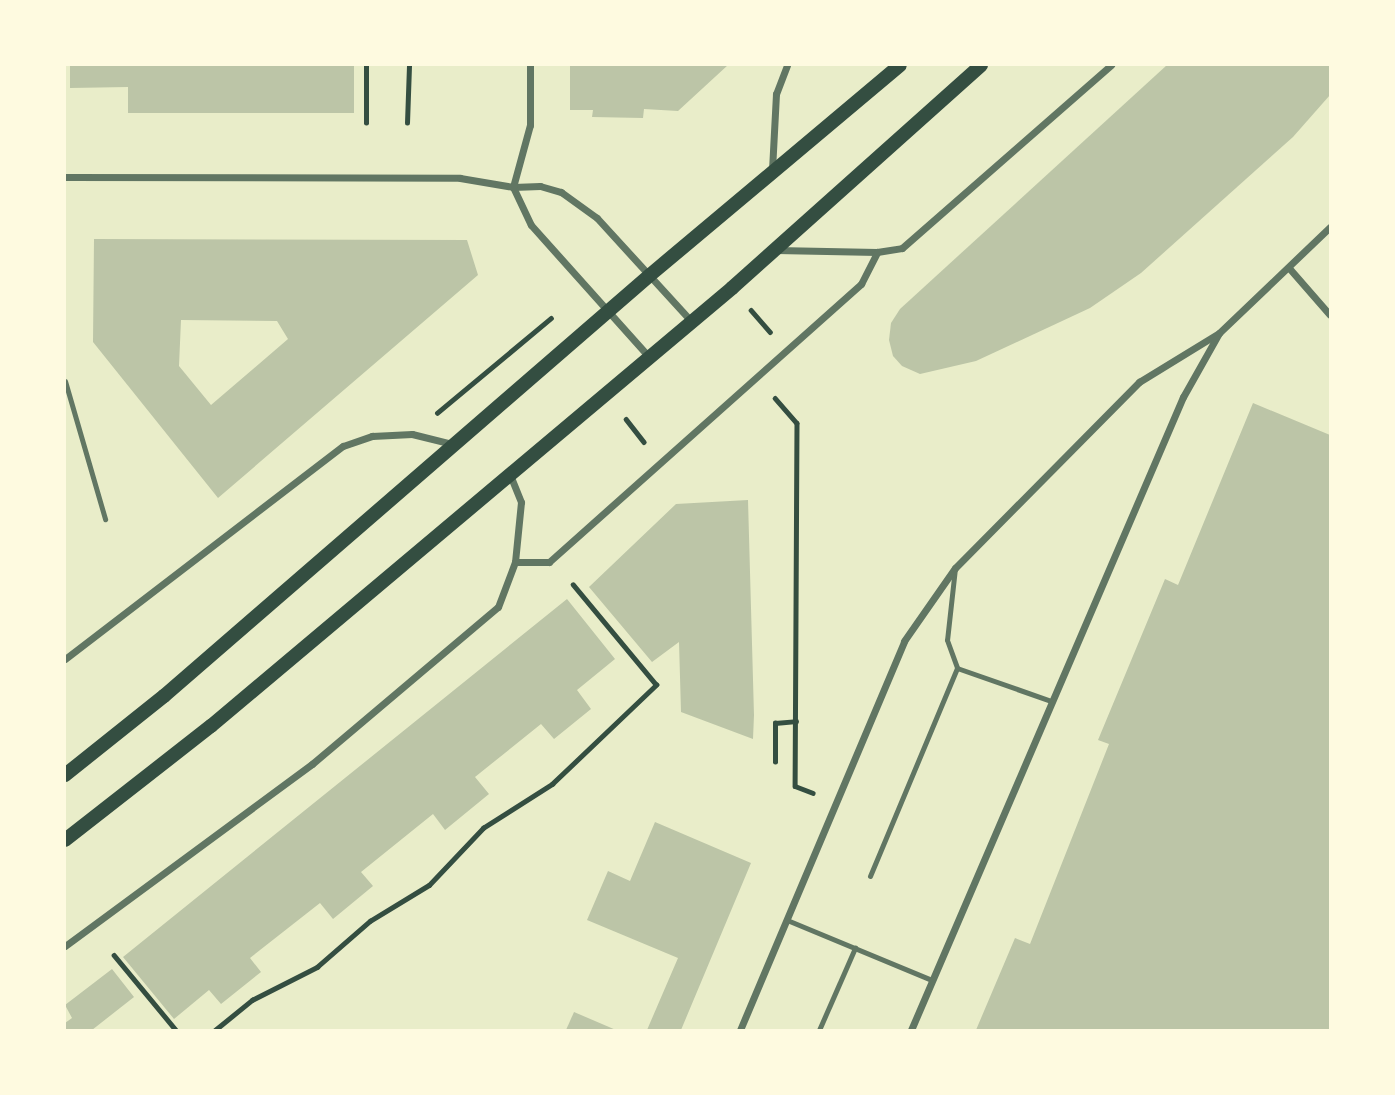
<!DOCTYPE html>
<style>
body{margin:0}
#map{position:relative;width:1395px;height:1095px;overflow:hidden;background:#e9edc9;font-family:Cabin,sans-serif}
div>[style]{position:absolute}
.building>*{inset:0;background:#bcc5a7}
.path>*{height:4.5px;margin:-2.25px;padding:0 2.25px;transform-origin:2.25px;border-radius:2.25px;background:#344e41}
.service>*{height:5px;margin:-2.5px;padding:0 2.5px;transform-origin:2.5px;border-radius:2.5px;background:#617663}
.minor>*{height:7px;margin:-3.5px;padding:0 3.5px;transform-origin:3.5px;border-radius:3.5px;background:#617663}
.secondary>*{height:14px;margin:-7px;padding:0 7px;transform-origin:7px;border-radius:7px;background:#344e41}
span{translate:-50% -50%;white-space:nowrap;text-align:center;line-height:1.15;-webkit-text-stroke:5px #fefae0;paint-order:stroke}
.frame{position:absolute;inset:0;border:66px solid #fefae0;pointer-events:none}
</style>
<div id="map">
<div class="building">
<i style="clip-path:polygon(70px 65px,354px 65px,354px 113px,128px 113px,128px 87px,70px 88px)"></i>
<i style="clip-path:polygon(570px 65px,728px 65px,678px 111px,644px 109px,643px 118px,592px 117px,593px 110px,570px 110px)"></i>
<i style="clip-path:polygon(1167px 65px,1330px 65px,1330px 95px,1293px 137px,1141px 273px,1090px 308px,976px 361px,920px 374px,902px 366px,893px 356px,889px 340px,891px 323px,900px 309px)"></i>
<i style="clip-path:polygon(evenodd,94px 239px,467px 240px,478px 275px,218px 498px,93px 342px,94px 239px,181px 320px,277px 321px,288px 339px,211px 405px,179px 366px,181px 320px)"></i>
<i style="clip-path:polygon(1253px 403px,1330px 435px,1330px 1030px,976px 1030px,1015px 938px,1030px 944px,1109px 744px,1098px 740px,1165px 579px,1178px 585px)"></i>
<i style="clip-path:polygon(748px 500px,754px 715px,753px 739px,681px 712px,679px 642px,652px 662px,589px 587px,676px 504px)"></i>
<i style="clip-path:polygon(567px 599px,615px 659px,577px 690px,591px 709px,554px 739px,541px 724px,475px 777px,489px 794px,445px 830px,433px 814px,361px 872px,373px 886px,333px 919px,320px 903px,250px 958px,261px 972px,221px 1004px,209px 990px,174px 1019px,123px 957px)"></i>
<i style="clip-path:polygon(655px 822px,751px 863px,681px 1030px,647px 1030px,678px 958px,587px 920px,608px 871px,630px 881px)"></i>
<i style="clip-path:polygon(112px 969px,134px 997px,92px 1030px,65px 1030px,65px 1023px,72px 1018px,65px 1005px)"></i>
<i style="clip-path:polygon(574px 1012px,616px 1030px,566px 1030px)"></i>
</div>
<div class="path">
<i style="left:366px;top:123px;width:58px;rotate:-90deg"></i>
<i style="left:407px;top:123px;width:58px;rotate:-88deg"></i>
<i style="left:751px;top:310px;width:29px;rotate:49deg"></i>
<i style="left:775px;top:398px;width:33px;rotate:49deg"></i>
<i style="left:797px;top:423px;width:363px;rotate:90.3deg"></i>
<i style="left:795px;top:786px;width:19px;rotate:21deg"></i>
<i style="left:437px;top:413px;width:148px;rotate:-39.8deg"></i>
<i style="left:626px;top:419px;width:29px;rotate:52deg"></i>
<i style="left:775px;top:762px;width:39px;rotate:-90deg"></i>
<i style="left:775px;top:723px;width:21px;rotate:-5deg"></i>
<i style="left:114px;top:955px;width:97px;rotate:50.4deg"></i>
<i style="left:215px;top:1030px;width:48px;rotate:-39deg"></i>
<i style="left:252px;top:1000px;width:73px;rotate:-26.9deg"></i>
<i style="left:317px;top:967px;width:70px;rotate:-41deg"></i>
<i style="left:370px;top:921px;width:69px;rotate:-31.4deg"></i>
<i style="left:429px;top:885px;width:79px;rotate:-46.5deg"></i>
<i style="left:483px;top:828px;width:82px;rotate:-32.5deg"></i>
<i style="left:552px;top:784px;width:144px;rotate:-43.6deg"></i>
<i style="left:656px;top:685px;width:130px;rotate:-129.7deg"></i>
</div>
<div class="service">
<i style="left:65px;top:381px;width:144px;rotate:73.8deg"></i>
<i style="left:955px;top:568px;width:72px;rotate:96.3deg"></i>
<i style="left:947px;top:640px;width:30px;rotate:70deg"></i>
<i style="left:957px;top:668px;width:100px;rotate:19.3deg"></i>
<i style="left:870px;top:876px;width:225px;rotate:-67.3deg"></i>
<i style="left:787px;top:920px;width:157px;rotate:22.5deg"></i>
<i style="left:819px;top:1030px;width:90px;rotate:-66.3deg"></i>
</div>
<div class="minor">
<i style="left:772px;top:170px;width:76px;rotate:-87deg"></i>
<i style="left:776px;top:94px;width:31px;rotate:-69deg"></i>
<i style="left:65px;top:177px;width:395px;rotate:0.1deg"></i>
<i style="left:460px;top:178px;width:54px;rotate:9.6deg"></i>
<i style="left:513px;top:187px;width:27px;rotate:-2deg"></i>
<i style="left:540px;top:186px;width:22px;rotate:16deg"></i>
<i style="left:561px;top:192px;width:44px;rotate:35.8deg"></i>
<i style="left:597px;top:218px;width:139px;rotate:47.6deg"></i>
<i style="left:513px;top:187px;width:42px;rotate:64.7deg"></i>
<i style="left:531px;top:225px;width:176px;rotate:48.2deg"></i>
<i style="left:513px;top:187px;width:64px;rotate:-74.7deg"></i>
<i style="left:530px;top:125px;width:60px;rotate:-90deg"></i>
<i style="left:776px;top:250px;width:101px;rotate:1.1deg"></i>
<i style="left:877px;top:252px;width:25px;rotate:-9deg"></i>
<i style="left:902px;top:248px;width:278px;rotate:-41.2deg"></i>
<i style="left:1289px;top:268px;width:62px;rotate:48.9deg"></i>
<i style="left:515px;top:562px;width:34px"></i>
<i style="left:549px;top:562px;width:418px;rotate:-41.7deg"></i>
<i style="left:861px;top:284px;width:36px;rotate:-63deg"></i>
<i style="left:65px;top:659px;width:350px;rotate:-37.5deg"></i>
<i style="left:343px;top:446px;width:31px;rotate:-19deg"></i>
<i style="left:372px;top:436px;width:40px;rotate:-2.9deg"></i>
<i style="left:412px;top:434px;width:41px;rotate:14deg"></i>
<i style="left:65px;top:946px;width:307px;rotate:-36.4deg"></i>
<i style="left:312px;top:764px;width:243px;rotate:-40.2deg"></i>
<i style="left:498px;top:607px;width:48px;rotate:-69.3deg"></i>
<i style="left:515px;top:562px;width:60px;rotate:-84.3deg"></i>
<i style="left:521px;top:502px;width:29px;rotate:-112deg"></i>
<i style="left:740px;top:1030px;width:422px;rotate:-67.1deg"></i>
<i style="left:904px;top:641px;width:89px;rotate:-55.1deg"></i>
<i style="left:955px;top:568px;width:262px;rotate:-45.3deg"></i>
<i style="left:1139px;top:382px;width:94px;rotate:-31.5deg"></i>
<i style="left:1219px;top:333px;width:153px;rotate:-43.7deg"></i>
<i style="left:911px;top:1030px;width:689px;rotate:-66.75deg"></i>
<i style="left:1183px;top:397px;width:73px;rotate:-60.6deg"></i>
</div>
<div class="secondary">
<i style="left:65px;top:775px;width:127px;rotate:-38.6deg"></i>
<i style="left:164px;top:696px;width:643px;rotate:-40.9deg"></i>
<i style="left:650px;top:275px;width:326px;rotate:-40deg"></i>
<i style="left:65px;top:840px;width:185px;rotate:-38deg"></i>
<i style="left:211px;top:726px;width:681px;rotate:-40.05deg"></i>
<i style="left:732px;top:288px;width:334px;rotate:-41.8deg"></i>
</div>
<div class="frame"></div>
</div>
